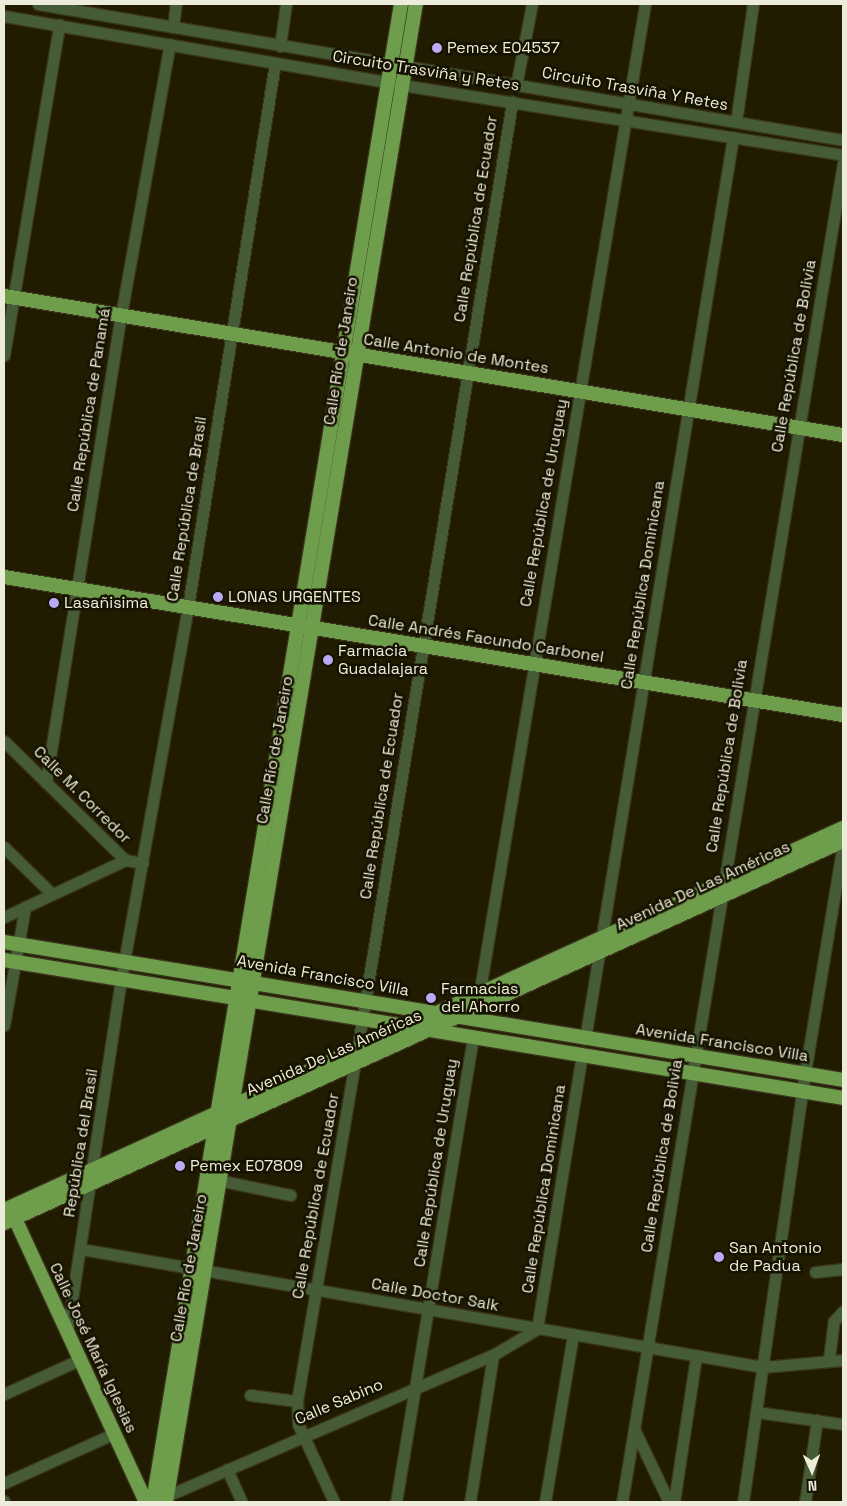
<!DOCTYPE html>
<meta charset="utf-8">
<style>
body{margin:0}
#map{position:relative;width:847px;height:1506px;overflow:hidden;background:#201b01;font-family:"Space Grotesk",sans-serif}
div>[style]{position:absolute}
.roads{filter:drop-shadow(1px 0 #39341b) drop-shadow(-1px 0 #39341b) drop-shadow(0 1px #39341b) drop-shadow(0 -1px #39341b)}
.minor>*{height:11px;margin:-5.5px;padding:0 5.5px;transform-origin:5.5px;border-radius:5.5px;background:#455c36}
.major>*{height:14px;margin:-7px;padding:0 7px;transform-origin:7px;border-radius:7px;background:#6e9d4c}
.dots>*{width:14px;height:14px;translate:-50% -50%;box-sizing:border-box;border:2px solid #161200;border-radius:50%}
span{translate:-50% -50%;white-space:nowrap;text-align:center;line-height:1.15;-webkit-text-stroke:5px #161200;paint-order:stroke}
.poi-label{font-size:16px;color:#edebda}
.left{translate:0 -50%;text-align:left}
.street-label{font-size:16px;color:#edebda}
.frame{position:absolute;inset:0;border:5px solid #edebda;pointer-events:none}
.north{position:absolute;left:787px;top:1446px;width:50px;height:50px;-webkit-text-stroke:4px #161200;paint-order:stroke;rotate:178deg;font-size:14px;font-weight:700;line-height:20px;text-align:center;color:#edebda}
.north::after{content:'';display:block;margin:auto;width:18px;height:22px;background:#edebda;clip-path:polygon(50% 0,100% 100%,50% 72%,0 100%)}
</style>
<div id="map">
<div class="roads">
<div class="minor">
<i style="left:38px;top:4px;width:816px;rotate:9.59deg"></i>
<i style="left:4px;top:16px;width:404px;rotate:9.8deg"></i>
<i style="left:402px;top:85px;width:447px;rotate:9deg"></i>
<i style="left:173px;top:27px;width:23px;rotate:-83deg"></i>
<i style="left:280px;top:46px;width:42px;rotate:-81.9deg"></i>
<i style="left:516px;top:86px;width:84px;rotate:-79deg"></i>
<i style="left:736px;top:122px;width:119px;rotate:-81.8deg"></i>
<i style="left:4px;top:355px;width:335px;rotate:-80.5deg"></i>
<i style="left:4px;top:741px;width:170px;rotate:44.5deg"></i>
<i style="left:125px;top:860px;width:18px;rotate:9deg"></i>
<i style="left:46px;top:782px;width:473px;rotate:-80.9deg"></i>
<i style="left:121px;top:315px;width:275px;rotate:-79.8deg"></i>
<i style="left:4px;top:847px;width:67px;rotate:44.4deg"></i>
<i style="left:4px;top:917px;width:134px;rotate:-25.2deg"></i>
<i style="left:478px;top:1001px;width:1011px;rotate:-80.49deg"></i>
<i style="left:4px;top:1025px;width:120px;rotate:-79.9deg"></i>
<i style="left:585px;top:1039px;width:914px;rotate:-80.68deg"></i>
<i style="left:213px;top:1179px;width:79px;rotate:11.7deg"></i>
<i style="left:81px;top:1249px;width:692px;rotate:9.82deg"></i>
<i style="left:763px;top:1367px;width:80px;rotate:-5deg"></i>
<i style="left:815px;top:1272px;width:28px;rotate:-6deg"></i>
<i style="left:67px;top:1332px;width:357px;rotate:-81.3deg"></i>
<i style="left:121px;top:979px;width:378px;rotate:-79.8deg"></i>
<i style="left:188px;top:607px;width:551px;rotate:-80.91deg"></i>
<i style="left:829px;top:1359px;width:38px;rotate:-83deg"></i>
<i style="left:834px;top:1321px;width:13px;rotate:-48deg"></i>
<i style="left:4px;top:1394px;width:82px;rotate:-24.4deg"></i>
<i style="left:250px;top:1395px;width:47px;rotate:7.3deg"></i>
<i style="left:756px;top:1412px;width:88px;rotate:7.9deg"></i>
<i style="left:634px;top:1429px;width:81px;rotate:64.4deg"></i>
<i style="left:227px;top:1469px;width:36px;rotate:66deg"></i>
<i style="left:4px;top:1483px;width:120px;rotate:-24.2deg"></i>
<i style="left:162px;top:1498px;width:361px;rotate:-23.4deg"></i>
<i style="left:493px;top:1355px;width:51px;rotate:-30.6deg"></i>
<i style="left:537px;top:1329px;width:279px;rotate:-80.7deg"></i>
<i style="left:4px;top:1501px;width:1px;rotate:90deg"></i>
<i style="left:334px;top:1502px;width:86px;rotate:-114.8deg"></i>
<i style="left:298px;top:1424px;width:23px;rotate:-92deg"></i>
<i style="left:297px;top:1401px;width:355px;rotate:-80.3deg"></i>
<i style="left:357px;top:1051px;width:962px;rotate:-80.72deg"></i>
<i style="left:396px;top:1502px;width:472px;rotate:-80.6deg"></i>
<i style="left:470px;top:1502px;width:149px;rotate:-81.1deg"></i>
<i style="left:545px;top:1502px;width:169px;rotate:-80.5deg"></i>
<i style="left:622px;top:1502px;width:1357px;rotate:-80.63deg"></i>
<i style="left:674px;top:1502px;width:148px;rotate:-81.4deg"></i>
<i style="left:743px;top:1502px;width:415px;rotate:-81.8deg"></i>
<i style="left:802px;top:1091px;width:252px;rotate:-80.6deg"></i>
<i style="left:805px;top:1502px;width:83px;rotate:-81.7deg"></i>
</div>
<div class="major">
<i style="left:4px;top:296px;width:850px;rotate:9.41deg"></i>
<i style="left:4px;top:577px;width:850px;rotate:9.34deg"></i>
<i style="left:4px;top:942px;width:850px;rotate:9.34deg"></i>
<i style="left:4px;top:960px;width:850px;rotate:9.34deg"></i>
<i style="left:4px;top:1210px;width:922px;rotate:-24.48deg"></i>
<i style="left:11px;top:1210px;width:322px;rotate:65.2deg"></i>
<i style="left:4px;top:1223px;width:922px;rotate:-24.48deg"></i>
<i style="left:153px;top:1502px;width:1518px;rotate:-80.6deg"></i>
<i style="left:166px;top:1502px;width:1519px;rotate:-80.53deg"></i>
</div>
</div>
<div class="dots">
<i style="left:437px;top:48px;background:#baaaf6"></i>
<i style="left:218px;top:597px;background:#baaaf6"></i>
<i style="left:54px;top:603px;background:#baaaf6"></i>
<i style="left:328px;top:660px;background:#baaaf6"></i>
<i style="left:431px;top:998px;background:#baaaf6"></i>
<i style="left:180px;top:1166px;background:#baaaf6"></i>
<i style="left:719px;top:1257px;background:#baaaf6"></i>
</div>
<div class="poi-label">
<span class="left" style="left:447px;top:48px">Pemex E04537</span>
<span class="left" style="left:228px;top:597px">LONAS URGENTES</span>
<span class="left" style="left:64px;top:603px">Lasañisima</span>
<span class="left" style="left:338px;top:660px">Farmacia<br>Guadalajara</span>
<span class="left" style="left:441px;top:998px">Farmacias<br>del Ahorro</span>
<span class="left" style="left:190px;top:1166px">Pemex E07809</span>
<span class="left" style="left:729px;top:1257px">San Antonio<br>de Padua</span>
</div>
<div class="street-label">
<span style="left:426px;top:71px;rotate:9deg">Circuito Trasviña y Retes</span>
<span style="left:635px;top:89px;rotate:10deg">Circuito Trasviña Y Retes</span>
<span style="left:476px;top:219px;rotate:-81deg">Calle República de Ecuador</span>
<span style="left:341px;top:351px;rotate:-81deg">Calle Río de Janeiro</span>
<span style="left:456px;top:354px;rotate:9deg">Calle Antonio de Montes</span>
<span style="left:794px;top:356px;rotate:-80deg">Calle República de Bolivia</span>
<span style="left:89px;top:410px;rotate:-81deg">Calle República de Panamá</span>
<span style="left:544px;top:503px;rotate:-80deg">Calle República de Uruguay</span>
<span style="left:187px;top:509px;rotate:-81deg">Calle República de Brasil</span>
<span style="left:643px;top:585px;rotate:-81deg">Calle República Dominicana</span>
<span style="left:486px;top:639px;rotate:9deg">Calle Andrés Facundo Carbonel</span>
<span style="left:275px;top:750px;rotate:-80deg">Calle Río de Janeiro</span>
<span style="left:727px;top:756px;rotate:-81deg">Calle República de Bolivia</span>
<span style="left:82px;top:795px;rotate:45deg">Calle M. Corredor</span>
<span style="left:382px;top:796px;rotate:-81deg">Calle República de Ecuador</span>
<span style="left:703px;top:886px;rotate:-25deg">Avenida De Las Américas</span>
<span style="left:323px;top:976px;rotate:10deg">Avenida Francisco Villa</span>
<span style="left:722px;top:1043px;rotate:9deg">Avenida Francisco Villa</span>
<span style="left:334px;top:1053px;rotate:-24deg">Avenida De Las Américas</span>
<span style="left:81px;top:1143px;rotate:-81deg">República del Brasil</span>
<span style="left:662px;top:1156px;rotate:-81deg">Calle República de Bolivia</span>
<span style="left:436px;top:1163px;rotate:-81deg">Calle República de Uruguay</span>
<span style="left:544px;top:1189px;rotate:-81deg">Calle República Dominicana</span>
<span style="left:316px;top:1196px;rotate:-80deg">Calle República de Ecuador</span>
<span style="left:189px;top:1268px;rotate:-80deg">Calle Río de Janeiro</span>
<span style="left:435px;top:1295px;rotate:10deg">Calle Doctor Salk</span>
<span style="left:93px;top:1348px;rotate:65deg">Calle José María Iglesias</span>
<span style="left:339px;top:1402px;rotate:-23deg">Calle Sabino</span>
</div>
<div class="frame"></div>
<div class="north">N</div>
</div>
